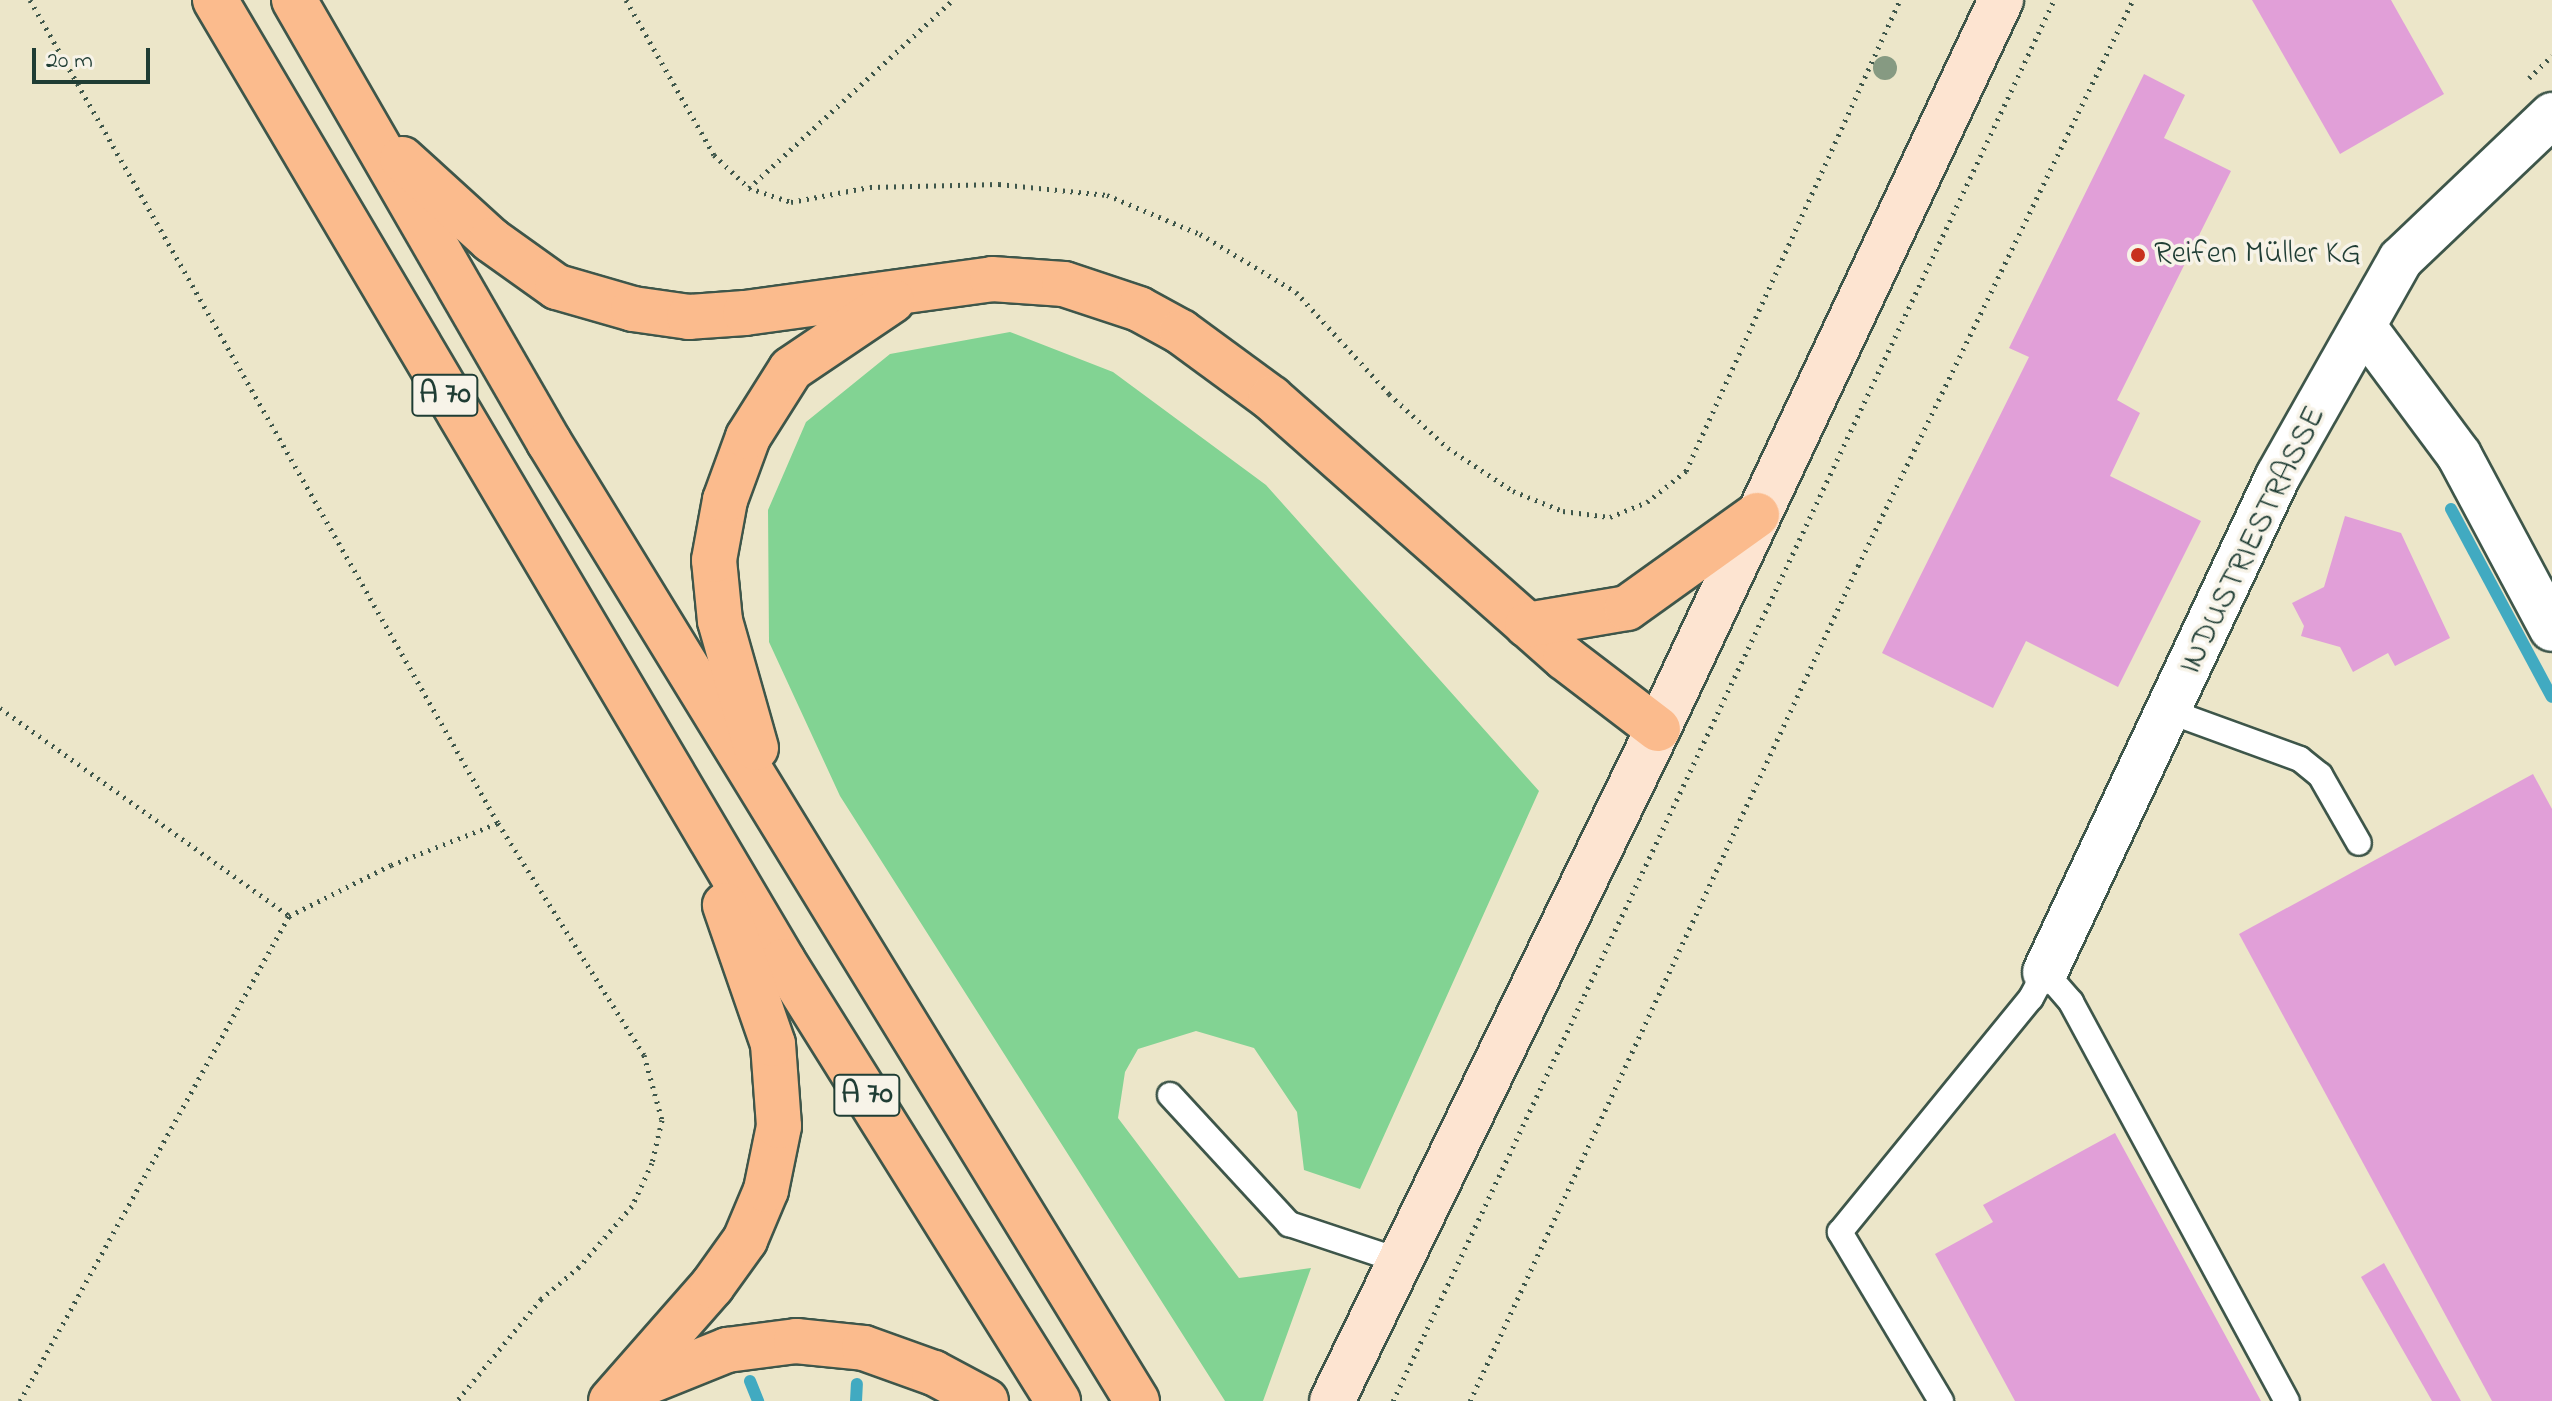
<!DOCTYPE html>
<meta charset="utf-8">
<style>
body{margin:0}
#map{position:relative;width:2552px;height:1401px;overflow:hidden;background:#ece6c9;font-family:"Indie Flower",sans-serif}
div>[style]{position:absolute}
.green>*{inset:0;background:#82d393}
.stream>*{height:12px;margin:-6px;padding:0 6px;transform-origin:6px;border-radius:6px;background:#41aac1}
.building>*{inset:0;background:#e19fd8}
.path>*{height:5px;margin-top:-2.5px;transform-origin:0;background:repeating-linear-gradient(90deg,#3e564a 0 2px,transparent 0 8px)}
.roads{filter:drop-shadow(2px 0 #3e564a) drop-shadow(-2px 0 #3e564a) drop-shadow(0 2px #3e564a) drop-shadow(0 -2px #3e564a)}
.service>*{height:24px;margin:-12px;padding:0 12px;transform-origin:12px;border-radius:12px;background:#fff}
.minor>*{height:44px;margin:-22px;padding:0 22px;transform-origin:22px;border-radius:22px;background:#fff}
.secondary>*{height:44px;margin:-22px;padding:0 22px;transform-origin:22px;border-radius:22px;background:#fde4d1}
.motorway>*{height:44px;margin:-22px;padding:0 22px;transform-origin:22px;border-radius:22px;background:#fbbb8d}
.trees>*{width:24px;height:24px;margin:-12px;border-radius:50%;background:#869a82}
.dots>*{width:22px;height:22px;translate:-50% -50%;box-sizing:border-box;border:4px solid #f7f3e8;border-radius:50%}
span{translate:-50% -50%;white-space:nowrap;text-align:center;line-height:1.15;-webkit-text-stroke:7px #f7f3e8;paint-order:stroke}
.shield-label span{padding:2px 6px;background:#f7f3e8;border:2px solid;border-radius:6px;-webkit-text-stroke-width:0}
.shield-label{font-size:30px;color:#1f3d34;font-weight:700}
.poi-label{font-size:32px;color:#1f3d34}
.left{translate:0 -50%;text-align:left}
.street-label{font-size:32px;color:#1f3d34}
.scale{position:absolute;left:32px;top:48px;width:118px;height:36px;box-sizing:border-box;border:4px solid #1f3d34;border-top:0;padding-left:10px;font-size:24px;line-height:28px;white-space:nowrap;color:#1f3d34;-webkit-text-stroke:6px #f7f3e8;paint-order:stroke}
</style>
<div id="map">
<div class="green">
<i style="clip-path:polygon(1010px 332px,1113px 372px,1266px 485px,1539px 791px,1360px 1189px,1304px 1170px,1297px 1112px,1254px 1048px,1196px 1031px,1138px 1049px,1125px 1072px,1118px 1118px,1239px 1278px,1311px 1268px,1263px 1401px,1225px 1401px,840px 796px,769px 642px,768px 510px,806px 422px,890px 354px)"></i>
</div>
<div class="stream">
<i style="left:2451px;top:509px;width:213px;rotate:61.8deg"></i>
<i style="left:750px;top:1381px;width:22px;rotate:68deg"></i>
<i style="left:856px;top:1401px;width:17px;rotate:-87deg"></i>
</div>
<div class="building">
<i style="clip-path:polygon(2252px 0,2391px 0,2444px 94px,2340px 154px)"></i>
<i style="clip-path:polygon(2144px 74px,2185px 95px,2164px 138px,2231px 171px,2117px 400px,2140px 413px,2110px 476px,2201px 521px,2118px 687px,2026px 641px,1993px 708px,1882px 653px,2029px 357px,2009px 348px)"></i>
<i style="clip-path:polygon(2345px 516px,2401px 533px,2450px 638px,2395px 666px,2388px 653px,2353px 672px,2340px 647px,2301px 636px,2304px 626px,2292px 603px,2324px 587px)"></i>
<i style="clip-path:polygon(2533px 774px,2552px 809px,2552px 1401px,2492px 1401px,2239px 934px)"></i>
<i style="clip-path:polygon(2115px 1133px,2180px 1252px,2261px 1401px,2015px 1401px,1935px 1254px,1993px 1222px,1983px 1205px)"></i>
<i style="clip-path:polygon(2384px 1263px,2461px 1401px,2432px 1401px,2361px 1277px)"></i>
</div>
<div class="path">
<i style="left:30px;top:0;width:947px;rotate:60.38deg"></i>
<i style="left:498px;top:823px;width:274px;rotate:57.8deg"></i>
<i style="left:644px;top:1055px;width:67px;rotate:74.5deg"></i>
<i style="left:662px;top:1120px;width:44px;rotate:103.1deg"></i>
<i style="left:652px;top:1163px;width:47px;rotate:114.9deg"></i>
<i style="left:632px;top:1206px;width:81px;rotate:131deg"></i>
<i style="left:579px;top:1267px;width:50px;rotate:139.9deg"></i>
<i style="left:541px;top:1299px;width:132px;rotate:129.5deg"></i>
<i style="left:626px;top:0;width:178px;rotate:60.4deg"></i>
<i style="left:714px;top:155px;width:48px;rotate:43.3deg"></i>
<i style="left:749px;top:188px;width:44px;rotate:18.4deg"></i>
<i style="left:791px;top:202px;width:80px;rotate:-10.8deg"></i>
<i style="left:870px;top:187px;width:129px;rotate:-1.3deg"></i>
<i style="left:999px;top:184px;width:109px;rotate:5.8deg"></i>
<i style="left:1107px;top:195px;width:101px;rotate:22.8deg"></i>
<i style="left:1200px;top:234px;width:112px;rotate:31.1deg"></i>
<i style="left:1296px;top:292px;width:138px;rotate:47.6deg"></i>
<i style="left:1389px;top:394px;width:80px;rotate:42.5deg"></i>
<i style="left:1448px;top:448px;width:78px;rotate:33.5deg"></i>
<i style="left:1513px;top:491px;width:54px;rotate:21.8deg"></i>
<i style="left:1563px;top:511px;width:47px;rotate:7.3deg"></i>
<i style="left:1610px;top:517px;width:40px;rotate:-22deg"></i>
<i style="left:1647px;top:502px;width:50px;rotate:-38.5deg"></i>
<i style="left:1686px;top:471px;width:517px;rotate:-65.57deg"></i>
<i style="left:2529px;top:78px;width:32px;rotate:-44deg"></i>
<i style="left:749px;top:188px;width:277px;rotate:-42.7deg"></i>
<i style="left:0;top:708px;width:356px;rotate:35.7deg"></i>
<i style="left:20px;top:1401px;width:555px;rotate:-60.99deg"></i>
<i style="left:289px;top:916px;width:114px;rotate:-26.6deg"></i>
<i style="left:391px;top:865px;width:115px;rotate:-21.4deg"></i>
<i style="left:1393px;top:1401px;width:1549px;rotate:-64.74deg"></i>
<i style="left:1470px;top:1401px;width:921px;rotate:-65.08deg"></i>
<i style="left:1858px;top:566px;width:629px;rotate:-64.09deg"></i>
</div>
<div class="roads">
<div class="service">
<i style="left:2171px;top:712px;width:137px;rotate:20deg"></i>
<i style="left:2300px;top:759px;width:26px;rotate:39deg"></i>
<i style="left:2320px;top:775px;width:78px;rotate:60.2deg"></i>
<i style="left:1170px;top:1095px;width:176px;rotate:47.3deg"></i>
<i style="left:1289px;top:1224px;width:117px;rotate:18.4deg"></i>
<i style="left:1941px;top:1401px;width:197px;rotate:-120.9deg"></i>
<i style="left:1840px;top:1232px;width:302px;rotate:-50.8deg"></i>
<i style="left:2031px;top:998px;width:30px;rotate:-62deg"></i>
<i style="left:2045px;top:972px;width:40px;rotate:49deg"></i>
<i style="left:2071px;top:1002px;width:454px;rotate:61.6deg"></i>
</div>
<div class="minor">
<i style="left:2364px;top:327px;width:159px;rotate:53.4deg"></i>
<i style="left:2459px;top:455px;width:197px;rotate:61.9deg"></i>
<i style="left:2045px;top:972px;width:548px;rotate:-64.84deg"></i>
<i style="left:2278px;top:476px;width:249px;rotate:-60.5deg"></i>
<i style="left:2401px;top:259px;width:209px;rotate:-43.6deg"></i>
</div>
<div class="secondary">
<i style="left:1332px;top:1401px;width:747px;rotate:-64.12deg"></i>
<i style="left:1658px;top:729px;width:806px;rotate:-64.8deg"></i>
</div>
<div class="motorway">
<i style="left:215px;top:0;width:1116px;rotate:59.41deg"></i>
<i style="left:783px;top:961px;width:519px;rotate:57.99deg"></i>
<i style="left:294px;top:0;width:510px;rotate:60.02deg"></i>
<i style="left:549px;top:442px;width:1125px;rotate:58.49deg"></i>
<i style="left:402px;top:159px;width:120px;rotate:42.3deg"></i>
<i style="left:491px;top:240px;width:81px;rotate:35.5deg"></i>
<i style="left:557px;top:287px;width:79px;rotate:16.1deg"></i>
<i style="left:633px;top:309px;width:57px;rotate:8.1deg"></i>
<i style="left:689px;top:317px;width:56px;rotate:-4.1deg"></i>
<i style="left:745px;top:313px;width:249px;rotate:-7.8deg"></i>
<i style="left:992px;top:279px;width:72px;rotate:4deg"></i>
<i style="left:1064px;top:284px;width:79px;rotate:18.4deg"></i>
<i style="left:1139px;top:309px;width:48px;rotate:28.7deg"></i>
<i style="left:1181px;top:332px;width:112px;rotate:36.3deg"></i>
<i style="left:1271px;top:398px;width:392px;rotate:41.5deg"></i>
<i style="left:1565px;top:658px;width:117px;rotate:37.4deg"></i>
<i style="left:1527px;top:625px;width:101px;rotate:-9.6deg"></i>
<i style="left:1627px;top:608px;width:160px;rotate:-35.6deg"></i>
<i style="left:756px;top:748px;width:132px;rotate:-105.8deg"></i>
<i style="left:720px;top:621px;width:61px;rotate:-95.6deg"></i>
<i style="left:714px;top:560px;width:61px;rotate:-79.6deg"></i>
<i style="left:725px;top:500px;width:67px;rotate:-69.9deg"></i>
<i style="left:748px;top:437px;width:80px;rotate:-57.7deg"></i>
<i style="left:791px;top:369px;width:122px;rotate:-34deg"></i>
<i style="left:630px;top:1389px;width:105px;rotate:-21.9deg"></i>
<i style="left:727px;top:1350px;width:70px;rotate:-7.4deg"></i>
<i style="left:796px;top:1341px;width:68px;rotate:5.9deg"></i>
<i style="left:864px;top:1348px;width:74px;rotate:19.7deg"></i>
<i style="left:934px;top:1373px;width:59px;rotate:28.3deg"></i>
<i style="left:611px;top:1401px;width:153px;rotate:-48.7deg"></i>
<i style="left:712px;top:1286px;width:57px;rotate:-54.3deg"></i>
<i style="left:745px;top:1240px;width:54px;rotate:-67.2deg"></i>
<i style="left:766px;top:1190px;width:65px;rotate:-78.5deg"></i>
<i style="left:779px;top:1126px;width:82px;rotate:-94.2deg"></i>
<i style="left:773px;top:1044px;width:147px;rotate:-109.1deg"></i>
</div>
</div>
<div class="trees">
<i style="left:1885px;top:68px"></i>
</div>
<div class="dots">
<i style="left:2138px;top:255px;background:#c8321e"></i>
</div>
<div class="shield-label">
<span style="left:445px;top:395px">A 70</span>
<span style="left:867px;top:1095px">A 70</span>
</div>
<div class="poi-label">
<span class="left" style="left:2154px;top:255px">Reifen Müller KG</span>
</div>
<div class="street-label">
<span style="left:2254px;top:541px;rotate:-64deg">INDUSTRIESTRASSE</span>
</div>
<div class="scale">20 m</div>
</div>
